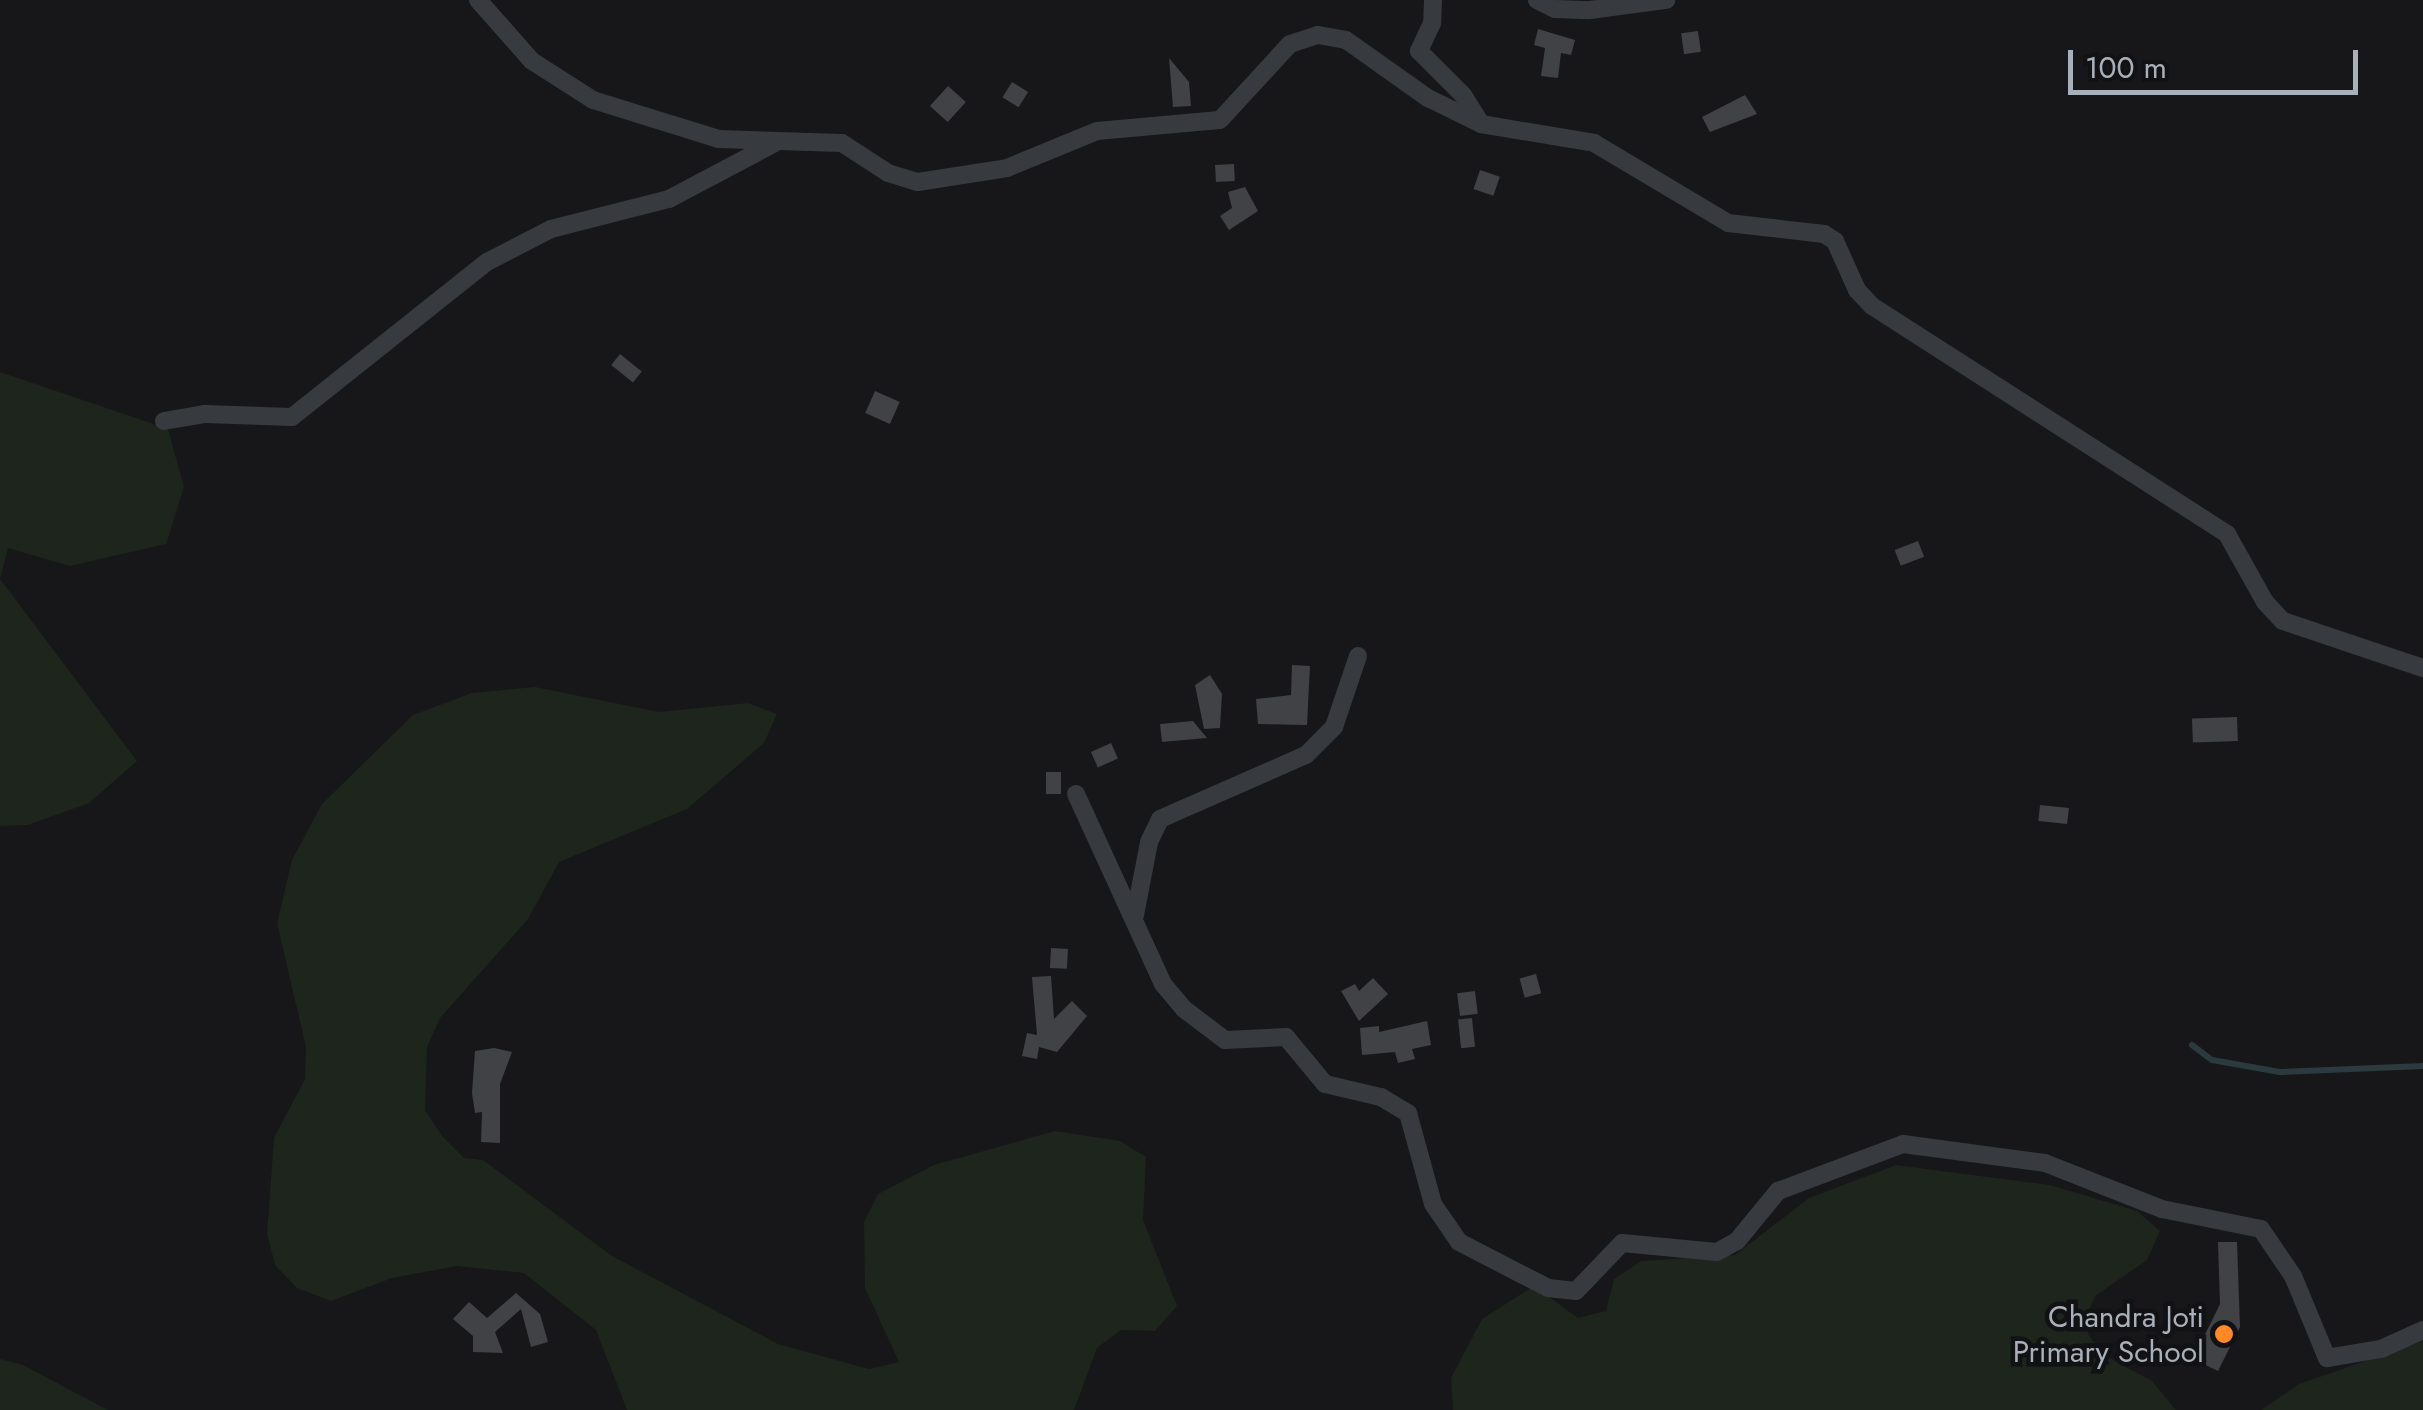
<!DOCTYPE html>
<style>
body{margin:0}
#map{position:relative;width:2423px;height:1410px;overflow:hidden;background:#171719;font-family:Jost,sans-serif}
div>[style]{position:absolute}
.green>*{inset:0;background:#1d251c}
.stream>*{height:6px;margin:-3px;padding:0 3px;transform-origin:3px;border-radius:3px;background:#2b3a3e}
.building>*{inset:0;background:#414246;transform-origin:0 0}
.minor>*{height:18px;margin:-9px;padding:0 9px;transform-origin:9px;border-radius:9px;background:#373a3e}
.dots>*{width:28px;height:28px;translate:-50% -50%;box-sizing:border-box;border:5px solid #121214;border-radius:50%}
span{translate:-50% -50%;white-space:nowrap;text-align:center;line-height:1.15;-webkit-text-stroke:9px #121214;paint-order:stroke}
.poi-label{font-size:30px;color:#a8b1ba}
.right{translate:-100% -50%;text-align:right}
.scale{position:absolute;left:2068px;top:50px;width:290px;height:45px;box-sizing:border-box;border:5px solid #a8b1ba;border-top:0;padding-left:12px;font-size:30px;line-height:35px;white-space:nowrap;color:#a8b1ba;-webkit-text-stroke:8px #121214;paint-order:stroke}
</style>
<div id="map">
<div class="green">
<i style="clip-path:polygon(0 372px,168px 429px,184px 487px,166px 544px,70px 566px,8px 548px,0 579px,137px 761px,89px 803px,28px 825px,0 826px)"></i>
<i style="clip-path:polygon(535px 687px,659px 712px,748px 703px,777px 714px,764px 743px,687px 809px,559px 862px,528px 919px,440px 1018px,427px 1047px,425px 1110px,442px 1136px,464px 1158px,483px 1160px,612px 1256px,778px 1344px,869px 1369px,899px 1362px,865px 1288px,864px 1222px,878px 1194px,934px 1165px,1055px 1131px,1120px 1141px,1146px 1157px,1143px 1220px,1177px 1306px,1155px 1331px,1121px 1330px,1097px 1348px,1074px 1410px,627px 1410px,596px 1330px,524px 1273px,457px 1266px,392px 1278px,331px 1301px,297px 1288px,275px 1265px,267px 1234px,274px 1138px,305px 1079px,306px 1047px,277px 923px,292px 860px,322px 804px,413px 715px,472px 693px)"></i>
<i style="clip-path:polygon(1896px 1165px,2050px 1185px,2137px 1211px,2160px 1231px,2147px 1260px,2095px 1296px,2083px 1325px,2100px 1353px,2152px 1381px,2176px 1410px,1453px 1410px,1451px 1378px,1482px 1319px,1534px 1286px,1578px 1318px,1606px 1311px,1614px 1279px,1641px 1261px,1735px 1255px,1809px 1198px)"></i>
<i style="clip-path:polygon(2423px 1341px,2423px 1410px,2261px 1410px,2299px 1384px)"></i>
<i style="clip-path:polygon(0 1359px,23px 1365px,108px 1410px,0 1410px)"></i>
</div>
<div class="stream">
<i style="left:2192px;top:1045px;width:25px;rotate:37deg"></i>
<i style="left:2212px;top:1060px;width:69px;rotate:10deg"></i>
<i style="left:2280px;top:1072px;width:143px;rotate:-2.4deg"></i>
</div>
<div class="building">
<i style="clip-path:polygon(1538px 29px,1575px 40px,1571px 55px,1561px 53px,1558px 78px,1541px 76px,1545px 48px,1534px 45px)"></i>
<i style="left:1698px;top:31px;width:21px;height:17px;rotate:82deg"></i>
<i style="clip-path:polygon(1169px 58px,1189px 82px,1191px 106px,1173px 107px)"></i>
<i style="left:1012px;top:82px;width:19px;height:18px;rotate:32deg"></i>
<i style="left:948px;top:86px;width:24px;height:27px;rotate:42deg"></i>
<i style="clip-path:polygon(1745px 95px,1757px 114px,1710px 132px,1702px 117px)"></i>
<i style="left:1234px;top:164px;width:17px;height:19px;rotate:87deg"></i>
<i style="left:1480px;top:170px;width:21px;height:20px;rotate:19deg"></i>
<i style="clip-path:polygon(1245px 187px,1258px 211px,1229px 230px,1220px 216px,1232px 208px,1228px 192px)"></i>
<i style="left:620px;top:354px;width:28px;height:14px;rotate:39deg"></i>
<i style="left:875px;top:391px;width:27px;height:24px;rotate:24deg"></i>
<i style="left:1918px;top:541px;width:17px;height:25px;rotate:69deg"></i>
<i style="clip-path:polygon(1292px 665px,1310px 666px,1307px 725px,1258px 724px,1256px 699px,1291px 695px)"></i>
<i style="clip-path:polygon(1210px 675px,1222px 694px,1220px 728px,1204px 729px,1195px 685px)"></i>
<i style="left:2237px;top:717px;width:24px;height:45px;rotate:88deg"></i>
<i style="clip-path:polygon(1193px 721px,1207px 738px,1162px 742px,1160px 724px)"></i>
<i style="left:1111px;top:743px;width:17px;height:22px;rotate:66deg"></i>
<i style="left:1046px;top:772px;width:15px;height:22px"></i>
<i style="left:2040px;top:805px;width:29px;height:16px;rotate:6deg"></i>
<i style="left:1051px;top:948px;width:17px;height:20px;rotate:3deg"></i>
<i style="left:1536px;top:974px;width:20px;height:17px;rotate:75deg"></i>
<i style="clip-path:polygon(1051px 976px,1054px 1019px,1072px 1001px,1087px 1016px,1057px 1052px,1039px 1047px,1037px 1059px,1022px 1056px,1027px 1033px,1037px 1035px,1032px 977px)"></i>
<i style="clip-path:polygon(1373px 978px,1388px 994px,1359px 1021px,1341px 991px,1355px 984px,1359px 991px)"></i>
<i style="left:1475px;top:991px;width:23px;height:18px;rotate:83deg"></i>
<i style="left:1472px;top:1018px;width:29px;height:14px;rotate:84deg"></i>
<i style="clip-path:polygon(1427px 1021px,1431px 1045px,1412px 1049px,1415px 1059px,1398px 1063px,1395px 1052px,1362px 1055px,1360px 1028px,1379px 1026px,1379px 1032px)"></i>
<i style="clip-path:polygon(494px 1048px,512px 1052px,500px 1084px,500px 1143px,481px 1142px,482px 1112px,475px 1113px,472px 1093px,475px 1051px)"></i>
<i style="clip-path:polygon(2218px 1242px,2237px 1242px,2240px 1327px,2218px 1371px,2193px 1359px,2220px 1304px)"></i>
<i style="clip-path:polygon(516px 1293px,540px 1314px,548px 1342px,531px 1347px,521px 1309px,495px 1332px,503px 1353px,473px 1352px,473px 1336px,453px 1319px,469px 1302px,487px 1318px)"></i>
</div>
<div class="minor">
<i style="left:478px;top:0;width:81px;rotate:48.5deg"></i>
<i style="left:532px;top:61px;width:72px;rotate:32.6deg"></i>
<i style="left:593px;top:100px;width:132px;rotate:17.2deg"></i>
<i style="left:719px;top:139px;width:123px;rotate:1.9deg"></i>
<i style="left:842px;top:143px;width:55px;rotate:33.1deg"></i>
<i style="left:888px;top:173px;width:31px;rotate:17deg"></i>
<i style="left:918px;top:182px;width:90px;rotate:-8.9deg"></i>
<i style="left:1007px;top:168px;width:97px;rotate:-22.3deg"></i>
<i style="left:1097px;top:131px;width:123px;rotate:-5.1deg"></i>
<i style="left:1220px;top:120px;width:103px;rotate:-47.4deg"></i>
<i style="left:1290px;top:44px;width:29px;rotate:-18deg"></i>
<i style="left:1318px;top:35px;width:28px;rotate:10deg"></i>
<i style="left:1346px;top:40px;width:100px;rotate:35.3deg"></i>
<i style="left:1428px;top:98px;width:59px;rotate:26.1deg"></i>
<i style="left:1481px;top:124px;width:115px;rotate:9.5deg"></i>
<i style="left:1594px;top:143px;width:156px;rotate:30.8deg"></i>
<i style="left:1728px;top:223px;width:97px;rotate:6.5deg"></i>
<i style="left:1824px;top:234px;width:13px;rotate:32deg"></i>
<i style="left:1835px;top:241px;width:54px;rotate:65.8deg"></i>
<i style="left:1857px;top:290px;width:22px;rotate:47deg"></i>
<i style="left:1872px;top:306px;width:422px;rotate:32.7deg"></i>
<i style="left:2227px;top:534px;width:78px;rotate:60.8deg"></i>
<i style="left:2265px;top:602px;width:26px;rotate:47deg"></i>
<i style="left:2283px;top:621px;width:148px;rotate:18.6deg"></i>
<i style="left:1433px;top:0;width:23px;rotate:92deg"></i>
<i style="left:1432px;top:23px;width:31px;rotate:115deg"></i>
<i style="left:1419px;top:51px;width:62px;rotate:45deg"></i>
<i style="left:1463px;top:95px;width:34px;rotate:58deg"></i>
<i style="left:1537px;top:0;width:20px;rotate:27deg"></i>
<i style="left:1555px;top:9px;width:35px;rotate:2deg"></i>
<i style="left:1590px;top:10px;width:77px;rotate:-7.5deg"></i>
<i style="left:164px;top:421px;width:42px;rotate:-9.7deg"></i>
<i style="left:205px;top:414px;width:87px;rotate:2deg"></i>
<i style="left:292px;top:417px;width:249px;rotate:-38.5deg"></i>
<i style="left:487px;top:262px;width:72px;rotate:-27.3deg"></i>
<i style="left:551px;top:229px;width:122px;rotate:-14.3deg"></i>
<i style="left:669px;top:199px;width:118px;rotate:-27.9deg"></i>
<i style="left:1076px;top:794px;width:209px;rotate:65.4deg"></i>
<i style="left:1163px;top:984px;width:33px;rotate:50deg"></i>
<i style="left:1184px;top:1009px;width:51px;rotate:37.1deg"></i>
<i style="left:1225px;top:1040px;width:61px;rotate:-2.8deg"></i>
<i style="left:1286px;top:1037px;width:61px;rotate:50.3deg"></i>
<i style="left:1325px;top:1084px;width:57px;rotate:13.1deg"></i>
<i style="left:1381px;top:1097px;width:31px;rotate:31deg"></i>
<i style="left:1408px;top:1113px;width:94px;rotate:74.6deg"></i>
<i style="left:1433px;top:1204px;width:46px;rotate:55.6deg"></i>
<i style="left:1459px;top:1242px;width:100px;rotate:27.3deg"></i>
<i style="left:1548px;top:1288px;width:28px;rotate:6deg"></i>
<i style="left:1576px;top:1291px;width:66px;rotate:-46.2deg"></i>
<i style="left:1622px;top:1243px;width:95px;rotate:5.4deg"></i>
<i style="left:1717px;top:1252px;width:23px;rotate:-29deg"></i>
<i style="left:1737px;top:1241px;width:65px;rotate:-50.6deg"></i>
<i style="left:1778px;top:1191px;width:134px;rotate:-20.6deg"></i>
<i style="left:1903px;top:1144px;width:143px;rotate:7.6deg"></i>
<i style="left:2045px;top:1163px;width:126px;rotate:21.5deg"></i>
<i style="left:2162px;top:1209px;width:101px;rotate:11.4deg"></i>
<i style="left:2261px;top:1229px;width:57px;rotate:55.8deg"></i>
<i style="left:2293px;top:1276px;width:89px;rotate:67.5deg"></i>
<i style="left:2327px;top:1358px;width:55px;rotate:-9.5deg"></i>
<i style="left:2381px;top:1349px;width:46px;rotate:-24.3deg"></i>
<i style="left:1135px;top:915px;width:74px;rotate:-79.1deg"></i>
<i style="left:1149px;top:842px;width:25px;rotate:-64deg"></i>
<i style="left:1160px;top:819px;width:159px;rotate:-23.7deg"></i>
<i style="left:1306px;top:755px;width:40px;rotate:-45deg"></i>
<i style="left:1334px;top:727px;width:75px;rotate:-71.3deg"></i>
</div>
<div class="dots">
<i style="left:2224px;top:1334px;background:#ff8829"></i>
</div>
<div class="poi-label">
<span class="right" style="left:2204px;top:1334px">Chandra Joti<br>Primary School</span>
</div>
<div class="scale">100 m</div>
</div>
